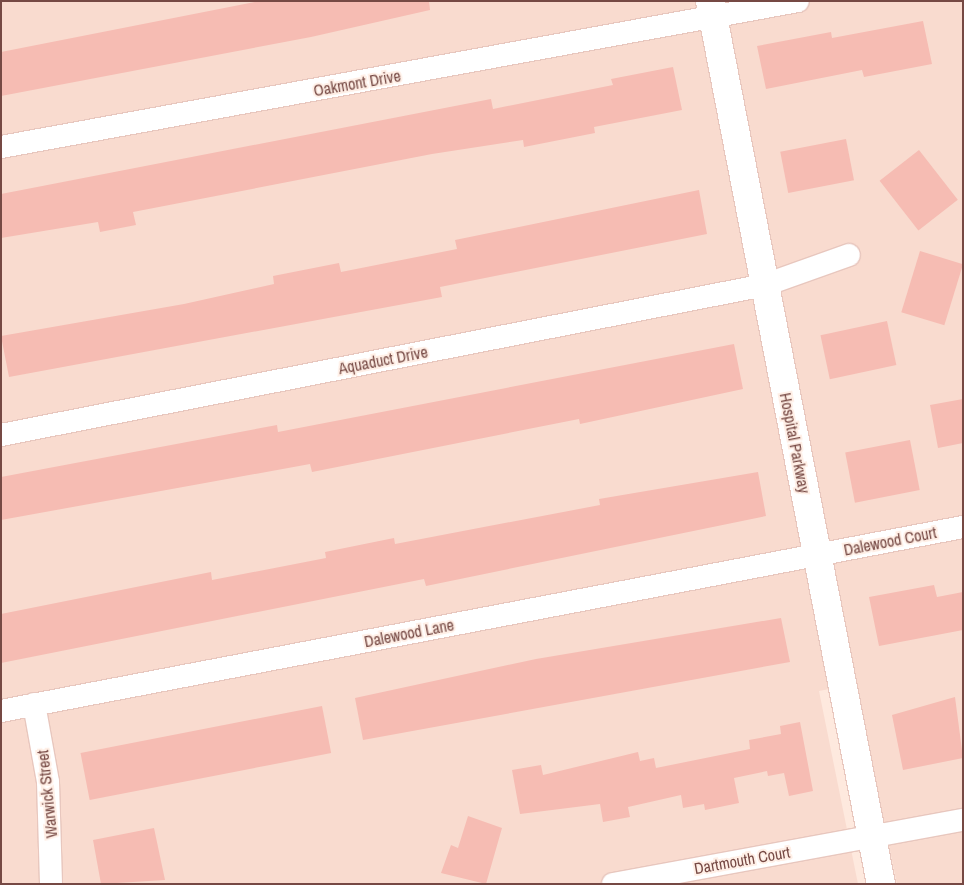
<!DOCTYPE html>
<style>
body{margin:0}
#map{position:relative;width:964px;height:885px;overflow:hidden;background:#fee9de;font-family:"Archivo Narrow",sans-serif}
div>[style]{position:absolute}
.residential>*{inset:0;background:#f9dbcf}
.building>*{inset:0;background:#f6bcb3;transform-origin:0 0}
.roads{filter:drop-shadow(1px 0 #e8c7be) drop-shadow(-1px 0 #e8c7be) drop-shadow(0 1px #e8c7be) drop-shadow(0 -1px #e8c7be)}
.minor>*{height:22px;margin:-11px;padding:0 11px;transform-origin:11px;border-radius:11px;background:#fff}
.tertiary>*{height:28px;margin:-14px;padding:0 14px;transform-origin:14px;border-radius:14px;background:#fff}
span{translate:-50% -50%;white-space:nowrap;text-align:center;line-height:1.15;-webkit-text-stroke:4px #ffefe6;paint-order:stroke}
.street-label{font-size:16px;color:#764944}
.frame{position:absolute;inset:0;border:2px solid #764944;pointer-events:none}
</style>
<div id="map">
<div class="residential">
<i style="clip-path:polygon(1px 1px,963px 1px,963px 884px,897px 884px,855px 684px,819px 691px,858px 884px,1px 884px)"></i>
</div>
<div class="building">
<i style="clip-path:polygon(260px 1px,429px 1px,430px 10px,311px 37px,1px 96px,1px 52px)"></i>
<i style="clip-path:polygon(923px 21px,932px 64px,864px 77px,862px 70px,766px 89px,757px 46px,831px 32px,832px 38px)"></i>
<i style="clip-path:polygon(673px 67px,682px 110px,594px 127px,595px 133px,524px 147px,523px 140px,432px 154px,133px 212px,136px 225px,100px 232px,98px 222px,1px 238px,1px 194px,491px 99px,493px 109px,613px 85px,611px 79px)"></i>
<i style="left:846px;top:139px;width:42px;height:67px;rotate:79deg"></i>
<i style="left:919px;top:150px;width:63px;height:50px;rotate:52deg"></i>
<i style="clip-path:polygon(699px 190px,707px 234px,440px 287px,442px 297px,9px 377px,1px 336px,184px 304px,274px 284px,273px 276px,339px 263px,341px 272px,457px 249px,455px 240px)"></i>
<i style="left:920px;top:251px;width:45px;height:64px;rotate:17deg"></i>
<i style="left:887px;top:321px;width:45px;height:68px;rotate:78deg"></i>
<i style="clip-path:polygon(734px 344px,743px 389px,580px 424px,579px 419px,312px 472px,310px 464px,1px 520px,1px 477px,277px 425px,278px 432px)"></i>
<i style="clip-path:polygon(963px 399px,963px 443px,938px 448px,930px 405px)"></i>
<i style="left:910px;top:440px;width:51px;height:66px;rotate:79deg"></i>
<i style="clip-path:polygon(758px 472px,766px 516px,426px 586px,424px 579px,1px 663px,1px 614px,211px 572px,212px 580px,326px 558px,325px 552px,394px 538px,395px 544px,600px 505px,599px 499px)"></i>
<i style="clip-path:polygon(934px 585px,937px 597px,963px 592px,963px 630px,879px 646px,869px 597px)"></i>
<i style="clip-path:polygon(781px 618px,790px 662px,363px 740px,355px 698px,536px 659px)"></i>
<i style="clip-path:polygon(955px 697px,963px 758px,903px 770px,892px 715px)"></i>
<i style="left:322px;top:706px;width:48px;height:246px;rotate:79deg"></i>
<i style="clip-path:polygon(800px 722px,813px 791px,789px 796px,784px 773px,768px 776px,767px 771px,734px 778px,739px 803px,705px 810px,704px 804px,683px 808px,681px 795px,628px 807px,630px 817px,603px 822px,600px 804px,520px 814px,512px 770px,541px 765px,543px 775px,638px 752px,640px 761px,654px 758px,656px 768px,750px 749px,749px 740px,781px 734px,780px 726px)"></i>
<i style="clip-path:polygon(468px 816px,502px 828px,486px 884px,441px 873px,451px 845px,458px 848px)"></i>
<i style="clip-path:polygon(154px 828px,165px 880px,101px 884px,93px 840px)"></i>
</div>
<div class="roads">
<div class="minor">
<i style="left:1px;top:147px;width:810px;rotate:-10.38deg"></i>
<i style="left:1px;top:435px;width:779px;rotate:-11.11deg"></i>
<i style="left:765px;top:285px;width:89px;rotate:-19.7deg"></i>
<i style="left:34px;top:704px;width:79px;rotate:79.8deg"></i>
<i style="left:48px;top:782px;width:102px;rotate:88.3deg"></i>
<i style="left:1px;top:711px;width:979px;rotate:-10.83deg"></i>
<i style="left:613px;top:884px;width:356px;rotate:-10.4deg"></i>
</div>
<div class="tertiary">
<i style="left:710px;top:1px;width:899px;rotate:79.04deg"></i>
</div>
</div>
<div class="street-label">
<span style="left:357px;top:83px;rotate:-10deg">Oakmont Drive</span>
<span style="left:383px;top:360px;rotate:-11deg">Aquaduct Drive</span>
<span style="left:795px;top:443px;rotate:79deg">Hospital Parkway</span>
<span style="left:890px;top:541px;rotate:-11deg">Dalewood Court</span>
<span style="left:409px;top:633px;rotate:-11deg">Dalewood Lane</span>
<span style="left:47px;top:794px;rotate:-96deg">Warwick Street</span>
<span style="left:742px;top:860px;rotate:-10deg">Dartmouth Court</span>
</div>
<div class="frame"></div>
</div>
